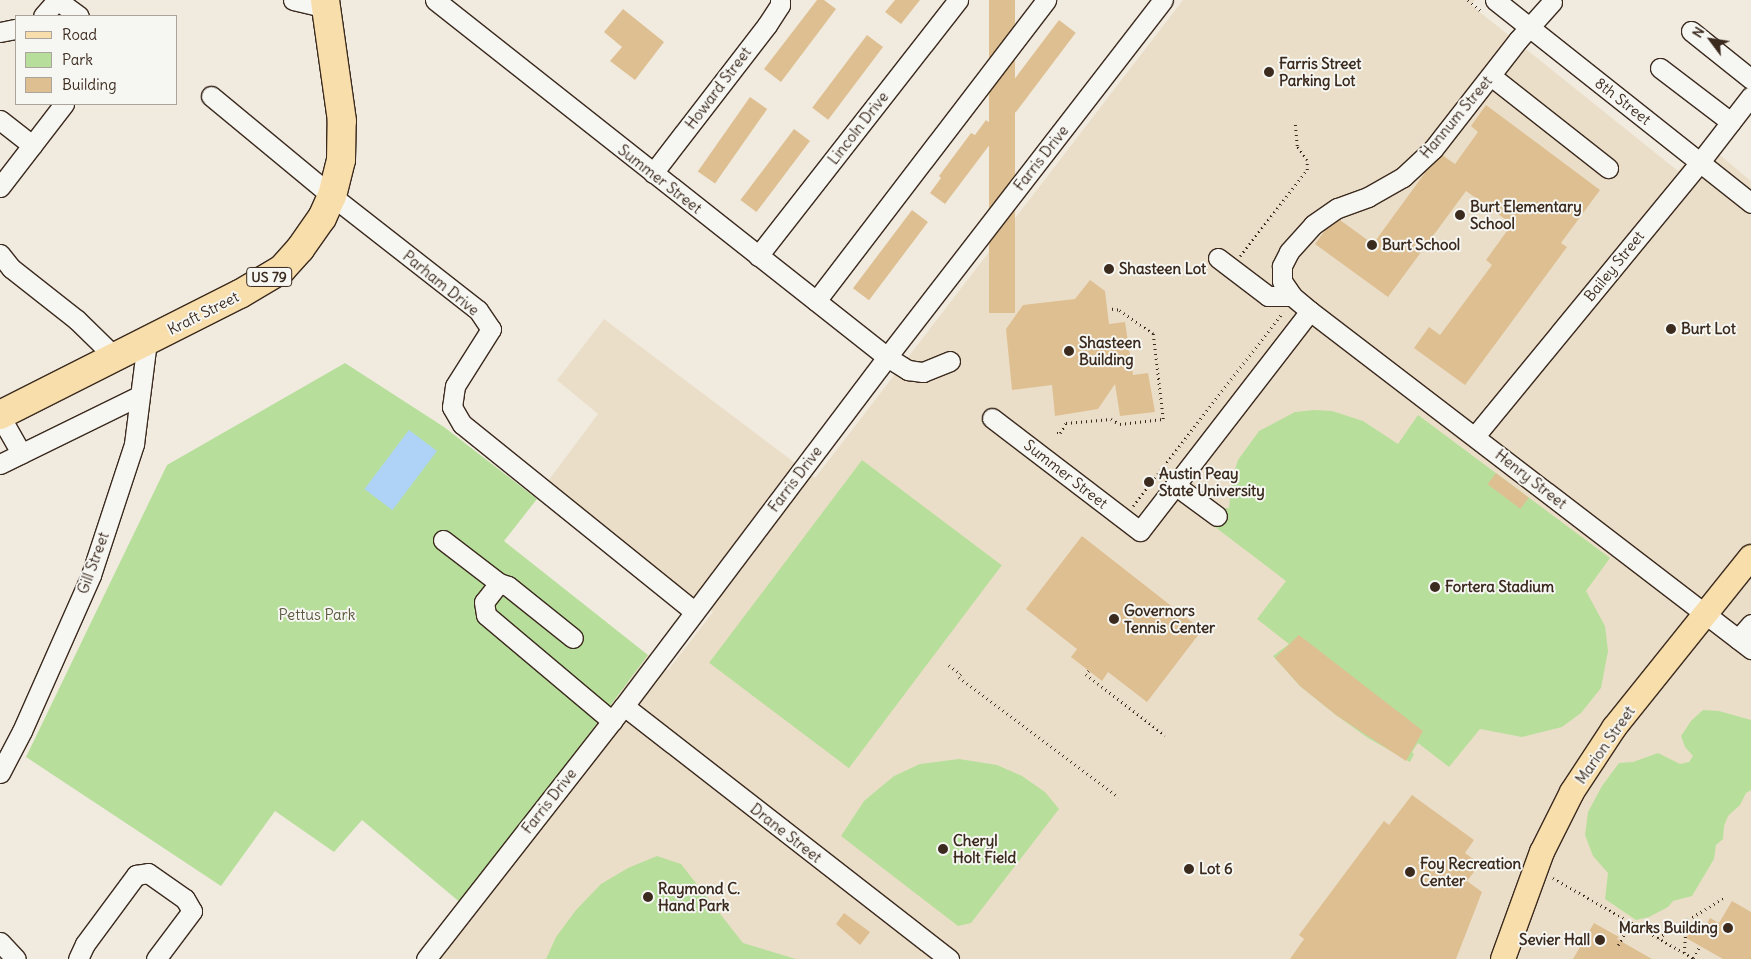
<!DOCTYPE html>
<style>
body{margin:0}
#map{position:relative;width:1751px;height:959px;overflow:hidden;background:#f1ebdf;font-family:Delius,sans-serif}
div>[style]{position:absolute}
.built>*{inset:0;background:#ebdec8}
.green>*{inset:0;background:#b7df9b;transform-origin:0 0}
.water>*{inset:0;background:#aed3f7;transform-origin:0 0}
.building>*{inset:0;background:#debf91;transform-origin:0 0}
.path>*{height:2.5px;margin-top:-1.25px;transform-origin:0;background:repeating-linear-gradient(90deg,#3b2a1e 0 1px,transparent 0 5px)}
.roads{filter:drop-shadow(1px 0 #3b2a1e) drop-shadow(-1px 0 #3b2a1e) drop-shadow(0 1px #3b2a1e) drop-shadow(0 -1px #3b2a1e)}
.minor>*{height:19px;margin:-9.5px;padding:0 9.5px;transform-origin:9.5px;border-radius:9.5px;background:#f6f6f2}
.major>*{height:24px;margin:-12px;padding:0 12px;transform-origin:12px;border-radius:12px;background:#f8deab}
.highway>*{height:28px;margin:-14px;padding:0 14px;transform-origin:14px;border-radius:14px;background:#f8deab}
.dots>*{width:14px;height:14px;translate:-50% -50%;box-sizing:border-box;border:2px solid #f6f6f2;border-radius:50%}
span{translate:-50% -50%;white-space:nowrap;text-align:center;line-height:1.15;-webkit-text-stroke:4px #f6f6f2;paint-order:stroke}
.shield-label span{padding:1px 4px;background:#f6f6f2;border:1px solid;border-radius:4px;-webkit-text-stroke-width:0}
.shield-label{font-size:14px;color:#3b2a1e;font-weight:700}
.poi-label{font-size:15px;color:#3b2a1e;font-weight:700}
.left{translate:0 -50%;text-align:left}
.right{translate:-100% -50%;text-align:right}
.street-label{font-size:15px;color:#3b2a1e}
.park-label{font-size:15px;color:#5a573d}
.legend{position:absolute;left:15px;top:15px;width:162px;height:90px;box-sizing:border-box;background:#f6f6f2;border:1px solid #aba49d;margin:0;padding:6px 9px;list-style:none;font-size:15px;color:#3b2a1e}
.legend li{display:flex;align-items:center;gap:10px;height:25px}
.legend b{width:25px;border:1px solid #aba49d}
.north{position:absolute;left:1686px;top:15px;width:50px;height:50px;-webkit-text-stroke:4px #f6f6f2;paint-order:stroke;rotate:301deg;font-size:14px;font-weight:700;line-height:20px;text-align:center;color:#3b2a1e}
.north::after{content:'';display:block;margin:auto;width:18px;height:22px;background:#3b2a1e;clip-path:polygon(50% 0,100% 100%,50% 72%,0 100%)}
</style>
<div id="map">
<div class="built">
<i style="clip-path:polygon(1183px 0,1475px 0,1471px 5px,1678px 171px,1703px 141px,1751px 181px,1751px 959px,436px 959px,462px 904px,648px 655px,668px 670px,713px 612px,545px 485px,598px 414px,557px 380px,604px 319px,815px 478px)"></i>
</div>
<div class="green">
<i style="clip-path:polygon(345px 363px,444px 427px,537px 499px,504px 541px,648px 655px,462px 904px,362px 820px,334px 852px,275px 811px,221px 886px,26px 757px,167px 465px)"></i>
<i style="clip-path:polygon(1314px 410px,1332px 411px,1363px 421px,1398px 444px,1418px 415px,1610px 558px,1586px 591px,1605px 626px,1608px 651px,1601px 688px,1581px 713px,1562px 727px,1522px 737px,1480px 729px,1449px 767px,1418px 743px,1412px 752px,1414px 754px,1410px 762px,1368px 738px,1336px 715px,1300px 686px,1273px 656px,1289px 644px,1257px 619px,1286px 581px,1211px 524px,1224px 508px,1229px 508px,1232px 478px,1238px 460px,1259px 431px,1295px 412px)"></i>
<i style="left:862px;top:460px;width:175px;height:254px;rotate:37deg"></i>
<i style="clip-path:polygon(1703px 710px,1719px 711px,1751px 720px,1751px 790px,1746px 793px,1740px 805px,1728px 816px,1724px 826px,1723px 839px,1716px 845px,1714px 859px,1692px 896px,1673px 901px,1668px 907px,1649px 917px,1636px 920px,1605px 899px,1608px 873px,1593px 856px,1585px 835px,1588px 812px,1602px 786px,1619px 763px,1633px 762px,1658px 753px,1680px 764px,1689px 762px,1693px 756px,1685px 747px,1681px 736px,1691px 721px)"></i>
<i style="clip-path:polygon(959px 759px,997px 765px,1022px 776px,1045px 792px,1059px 809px,971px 923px,958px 926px,841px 836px,864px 801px,894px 776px,920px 764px)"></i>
<i style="clip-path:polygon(657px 856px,681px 864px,743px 943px,796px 959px,546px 959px,556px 937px,576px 910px,601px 884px,628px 868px)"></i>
</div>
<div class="water">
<i style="left:409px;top:430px;width:35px;height:74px;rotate:37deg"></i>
</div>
<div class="building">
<i style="clip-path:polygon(817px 0,824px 0,836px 9px,781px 82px,764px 69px)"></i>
<i style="clip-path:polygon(895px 0,920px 0,901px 24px,885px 12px)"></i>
<i style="left:989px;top:0;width:26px;height:313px"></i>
<i style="clip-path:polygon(623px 9px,664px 42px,635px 80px,610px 61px,622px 47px,604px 32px)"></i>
<i style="left:1059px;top:20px;width:21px;height:100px;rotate:37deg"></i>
<i style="left:867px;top:35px;width:20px;height:91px;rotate:37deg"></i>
<i style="left:750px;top:97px;width:21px;height:91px;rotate:35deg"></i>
<i style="clip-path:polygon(1486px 105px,1600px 190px,1561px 243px,1567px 247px,1465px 385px,1414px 348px,1429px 327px,1440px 335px,1492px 265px,1486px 260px,1512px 224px,1466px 191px,1388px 297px,1315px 244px,1326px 229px,1340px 220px,1373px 244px,1427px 170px,1442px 155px,1455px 164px,1478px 132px,1471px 126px)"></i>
<i style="clip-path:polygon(986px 120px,1000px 131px,945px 204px,930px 193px,941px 178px,939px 176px,971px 133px,975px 135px)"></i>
<i style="left:794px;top:129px;width:20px;height:89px;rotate:37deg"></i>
<i style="left:912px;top:210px;width:20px;height:98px;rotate:37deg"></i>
<i style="clip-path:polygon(1090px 280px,1105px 291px,1109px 324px,1125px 322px,1133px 375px,1148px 373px,1155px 412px,1120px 416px,1115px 384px,1098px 409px,1055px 416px,1052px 385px,1012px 390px,1006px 329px,1023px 305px,1075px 299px)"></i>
<i style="left:1496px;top:473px;width:41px;height:14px;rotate:37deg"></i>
<i style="clip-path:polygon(1082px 536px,1202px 630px,1147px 702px,1108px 672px,1102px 681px,1071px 657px,1077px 649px,1026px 609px)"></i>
<i style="clip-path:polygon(1299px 635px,1423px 731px,1406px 761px,1336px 715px,1300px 686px,1275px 658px)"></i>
<i style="clip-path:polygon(1412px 795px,1474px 840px,1465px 853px,1480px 864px,1467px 881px,1482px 892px,1456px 959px,1290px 959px,1304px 939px,1299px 935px,1384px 821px,1389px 825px)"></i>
<i style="clip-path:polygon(1732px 901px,1751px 912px,1751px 959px,1723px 959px,1686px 938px,1694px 925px,1703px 931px,1710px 918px,1719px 923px)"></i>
<i style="clip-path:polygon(844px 913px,870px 932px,860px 945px,836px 924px)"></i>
<i style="clip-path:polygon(1594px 923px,1619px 937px,1617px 939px,1652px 959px,1573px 959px)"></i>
</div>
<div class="path">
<i style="left:1468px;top:0;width:16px;rotate:40deg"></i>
<i style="left:1240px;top:256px;width:109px;rotate:-52.1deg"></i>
<i style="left:1307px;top:170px;width:10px;rotate:-90deg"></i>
<i style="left:1307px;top:160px;width:17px;rotate:-126deg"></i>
<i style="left:1297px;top:146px;width:25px;rotate:-95deg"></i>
<i style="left:1057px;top:433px;width:3px"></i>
<i style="left:1060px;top:433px;width:12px;rotate:-59deg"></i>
<i style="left:1066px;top:423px;width:45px;rotate:-5.1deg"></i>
<i style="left:1111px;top:419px;width:10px;rotate:29deg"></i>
<i style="left:1120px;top:424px;width:43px;rotate:-6.6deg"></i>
<i style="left:1163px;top:419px;width:86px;rotate:-96.7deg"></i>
<i style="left:1153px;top:334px;width:42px;rotate:-145.6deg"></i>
<i style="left:1118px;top:310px;width:8px;rotate:-173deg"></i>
<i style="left:1133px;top:506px;width:245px;rotate:-52.3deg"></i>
<i style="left:949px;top:665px;width:15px;rotate:37deg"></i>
<i style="left:961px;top:674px;width:4px;rotate:124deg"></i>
<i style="left:959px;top:677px;width:200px;rotate:36.9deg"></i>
<i style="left:1089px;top:671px;width:4px;rotate:135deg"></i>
<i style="left:1086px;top:674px;width:100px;rotate:37.7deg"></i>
<i style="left:1553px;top:878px;width:163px;rotate:29.7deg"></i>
<i style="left:1658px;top:938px;width:79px;rotate:-31.5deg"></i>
<i style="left:1618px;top:945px;width:26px;rotate:-59deg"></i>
<i style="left:1684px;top:953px;width:31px;rotate:-86deg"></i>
<i style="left:1693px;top:958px;width:14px;rotate:-60deg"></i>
</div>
<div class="roads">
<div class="minor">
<i style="left:293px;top:0;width:35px;rotate:13deg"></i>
<i style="left:435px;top:0;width:576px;rotate:38.3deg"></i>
<i style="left:887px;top:357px;width:25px;rotate:32deg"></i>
<i style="left:908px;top:370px;width:15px;rotate:8deg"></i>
<i style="left:923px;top:372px;width:29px;rotate:-22deg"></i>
<i style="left:1495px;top:0;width:327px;rotate:38.4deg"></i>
<i style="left:1552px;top:2px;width:51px;rotate:131.8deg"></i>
<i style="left:1518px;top:40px;width:138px;rotate:127.9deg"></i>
<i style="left:1433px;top:149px;width:41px;rotate:137deg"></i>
<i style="left:1403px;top:177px;width:40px;rotate:150.3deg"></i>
<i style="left:1368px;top:197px;width:33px;rotate:160deg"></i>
<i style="left:1337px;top:208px;width:29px;rotate:145deg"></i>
<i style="left:1313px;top:225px;width:36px;rotate:132deg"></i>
<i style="left:1289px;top:252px;width:16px;rotate:117deg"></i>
<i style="left:1282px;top:266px;width:15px;rotate:90deg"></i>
<i style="left:1282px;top:281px;width:18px;rotate:56deg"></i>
<i style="left:1292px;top:296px;width:23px;rotate:40deg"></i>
<i style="left:1310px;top:311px;width:556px;rotate:37.47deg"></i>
<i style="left:43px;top:16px;width:21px;rotate:-49deg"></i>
<i style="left:57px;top:0;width:27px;rotate:36deg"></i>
<i style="left:1691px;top:31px;width:77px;rotate:38.7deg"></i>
<i style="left:0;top:32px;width:16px;rotate:-11deg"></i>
<i style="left:1660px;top:68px;width:89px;rotate:37.3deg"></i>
<i style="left:1491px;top:76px;width:149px;rotate:38.2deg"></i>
<i style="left:211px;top:96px;width:157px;rotate:39.6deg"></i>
<i style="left:332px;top:196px;width:185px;rotate:38deg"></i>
<i style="left:478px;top:310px;width:23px;rotate:56deg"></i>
<i style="left:491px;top:329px;width:67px;rotate:122.3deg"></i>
<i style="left:455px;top:386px;width:21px;rotate:98deg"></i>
<i style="left:452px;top:407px;width:20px;rotate:60deg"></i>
<i style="left:462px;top:424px;width:299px;rotate:38.9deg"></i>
<i style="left:0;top:120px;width:41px;rotate:38deg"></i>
<i style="left:653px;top:173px;width:187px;rotate:-52.4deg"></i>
<i style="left:767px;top:25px;width:24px;rotate:-57deg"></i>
<i style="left:780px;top:5px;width:5px;rotate:-90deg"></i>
<i style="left:0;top:187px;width:105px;rotate:-52.4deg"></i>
<i style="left:0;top:254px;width:18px;rotate:52deg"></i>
<i style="left:11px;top:268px;width:84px;rotate:38.2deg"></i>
<i style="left:77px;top:320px;width:54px;rotate:44.3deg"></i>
<i style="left:758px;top:256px;width:325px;rotate:-52deg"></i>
<i style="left:1218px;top:258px;width:63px;rotate:37.2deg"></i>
<i style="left:1268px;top:296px;width:24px"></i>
<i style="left:816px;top:301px;width:379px;rotate:-52.6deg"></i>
<i style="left:0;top:416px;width:43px;rotate:60.4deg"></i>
<i style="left:992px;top:418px;width:186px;rotate:37.4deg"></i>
<i style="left:1140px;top:531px;width:278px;rotate:-52.3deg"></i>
<i style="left:1475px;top:436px;width:355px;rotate:-50.6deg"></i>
<i style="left:1700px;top:162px;width:83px;rotate:-52.3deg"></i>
<i style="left:0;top:464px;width:155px;rotate:-26.1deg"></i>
<i style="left:1175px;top:485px;width:52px;rotate:36.4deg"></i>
<i style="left:443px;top:540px;width:71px;rotate:37.5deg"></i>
<i style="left:499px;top:583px;width:24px;rotate:128deg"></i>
<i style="left:484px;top:602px;width:13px;rotate:81deg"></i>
<i style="left:486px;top:615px;width:165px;rotate:40.1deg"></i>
<i style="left:499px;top:583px;width:9px;rotate:18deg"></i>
<i style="left:508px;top:586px;width:83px;rotate:38.7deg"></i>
<i style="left:1738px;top:639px;width:20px;rotate:-49deg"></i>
<i style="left:624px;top:706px;width:412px;rotate:37.9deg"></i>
<i style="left:0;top:773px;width:47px;rotate:-62.4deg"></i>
<i style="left:22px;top:731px;width:171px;rotate:-66.1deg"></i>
<i style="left:91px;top:575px;width:138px;rotate:-71.8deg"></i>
<i style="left:134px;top:444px;width:104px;rotate:-82.8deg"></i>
<i style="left:0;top:942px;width:23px;rotate:47deg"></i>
<i style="left:78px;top:959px;width:17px;rotate:-65deg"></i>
<i style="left:85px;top:944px;width:86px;rotate:-53.5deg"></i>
<i style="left:136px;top:875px;width:12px;rotate:-9deg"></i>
<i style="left:148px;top:873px;width:45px;rotate:35.1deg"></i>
<i style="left:185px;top:899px;width:14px;rotate:60deg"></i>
<i style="left:192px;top:911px;width:60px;rotate:126.9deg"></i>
<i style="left:426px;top:959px;width:321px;rotate:-52deg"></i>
<i style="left:624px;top:706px;width:437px;rotate:-53deg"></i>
<i style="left:887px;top:357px;width:451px;rotate:-52.3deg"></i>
</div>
<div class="major">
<i style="left:1503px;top:959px;width:114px;rotate:-70deg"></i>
<i style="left:1542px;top:852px;width:67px;rotate:-63.4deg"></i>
<i style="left:1572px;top:792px;width:77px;rotate:-56.7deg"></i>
<i style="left:1614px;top:728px;width:219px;rotate:-51.3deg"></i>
</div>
<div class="highway">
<i style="left:0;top:415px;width:269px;rotate:-26.8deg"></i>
<i style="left:240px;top:294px;width:49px;rotate:-30.8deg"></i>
<i style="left:282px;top:269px;width:27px;rotate:-48deg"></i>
<i style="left:300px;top:249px;width:38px;rotate:-55deg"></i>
<i style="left:322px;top:218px;width:24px;rotate:-66deg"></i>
<i style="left:332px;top:196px;width:37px;rotate:-76deg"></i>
<i style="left:341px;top:160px;width:39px;rotate:-89deg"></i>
<i style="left:342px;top:121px;width:122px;rotate:-98deg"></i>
</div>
</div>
<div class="dots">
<i style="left:1269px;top:72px;background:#3b2a1e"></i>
<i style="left:1460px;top:215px;background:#3b2a1e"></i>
<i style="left:1372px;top:245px;background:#3b2a1e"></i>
<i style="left:1109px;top:269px;background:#3b2a1e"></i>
<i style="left:1671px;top:329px;background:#3b2a1e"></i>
<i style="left:1069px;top:351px;background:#3b2a1e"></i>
<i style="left:1149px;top:482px;background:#3b2a1e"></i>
<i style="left:1435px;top:587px;background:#3b2a1e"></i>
<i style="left:1114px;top:619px;background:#3b2a1e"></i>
<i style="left:943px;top:849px;background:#3b2a1e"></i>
<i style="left:1189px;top:869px;background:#3b2a1e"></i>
<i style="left:1410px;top:872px;background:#3b2a1e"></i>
<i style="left:648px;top:897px;background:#3b2a1e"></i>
<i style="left:1728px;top:928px;background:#3b2a1e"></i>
<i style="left:1600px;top:940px;background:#3b2a1e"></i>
</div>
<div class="shield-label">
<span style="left:269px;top:277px">US 79</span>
</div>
<div class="poi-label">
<span class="left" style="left:1279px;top:72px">Farris Street<br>Parking Lot</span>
<span class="left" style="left:1470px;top:215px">Burt Elementary<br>School</span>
<span class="left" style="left:1382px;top:245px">Burt School</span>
<span class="left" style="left:1119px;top:269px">Shasteen Lot</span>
<span class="left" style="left:1681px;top:329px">Burt Lot</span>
<span class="left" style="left:1079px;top:351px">Shasteen<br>Building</span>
<span class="left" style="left:1159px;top:482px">Austin Peay<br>State University</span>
<span class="left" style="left:1445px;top:587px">Fortera Stadium</span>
<span class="left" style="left:1124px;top:619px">Governors<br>Tennis Center</span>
<span class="left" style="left:953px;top:849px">Cheryl<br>Holt Field</span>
<span class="left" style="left:1420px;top:872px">Foy Recreation<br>Center</span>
<span class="left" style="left:1199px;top:869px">Lot 6</span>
<span class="left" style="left:658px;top:897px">Raymond C.<br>Hand Park</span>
<span class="right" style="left:1718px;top:928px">Marks Building</span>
<span class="right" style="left:1590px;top:940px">Sevier Hall</span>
</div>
<div class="street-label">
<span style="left:718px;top:88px;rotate:-53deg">Howard Street</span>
<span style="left:1623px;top:101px;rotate:38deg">8th Street</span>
<span style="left:1456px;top:117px;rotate:-50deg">Hannum Street</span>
<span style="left:858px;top:128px;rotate:-52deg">Lincoln Drive</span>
<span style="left:1041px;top:158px;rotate:-52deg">Farris Drive</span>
<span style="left:660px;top:179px;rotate:38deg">Summer Street</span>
<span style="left:1614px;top:266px;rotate:-51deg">Bailey Street</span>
<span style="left:441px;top:283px;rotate:39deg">Parham Drive</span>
<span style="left:203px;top:313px;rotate:-27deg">Kraft Street</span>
<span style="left:1066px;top:474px;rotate:38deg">Summer Street</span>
<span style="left:795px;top:479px;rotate:-53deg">Farris Drive</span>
<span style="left:1531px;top:479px;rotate:38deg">Henry Street</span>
<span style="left:93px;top:563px;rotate:-70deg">Gill Street</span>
<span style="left:1605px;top:745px;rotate:-55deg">Marion Street</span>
<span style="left:549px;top:801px;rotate:-52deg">Farris Drive</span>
<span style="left:786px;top:833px;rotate:38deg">Drane Street</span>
</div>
<div class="park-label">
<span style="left:317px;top:615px">Pettus Park</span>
</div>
<ul class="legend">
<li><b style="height:6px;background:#f8deab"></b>Road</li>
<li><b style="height:14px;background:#b7df9b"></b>Park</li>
<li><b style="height:14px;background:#debf91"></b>Building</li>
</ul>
<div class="north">N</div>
</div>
